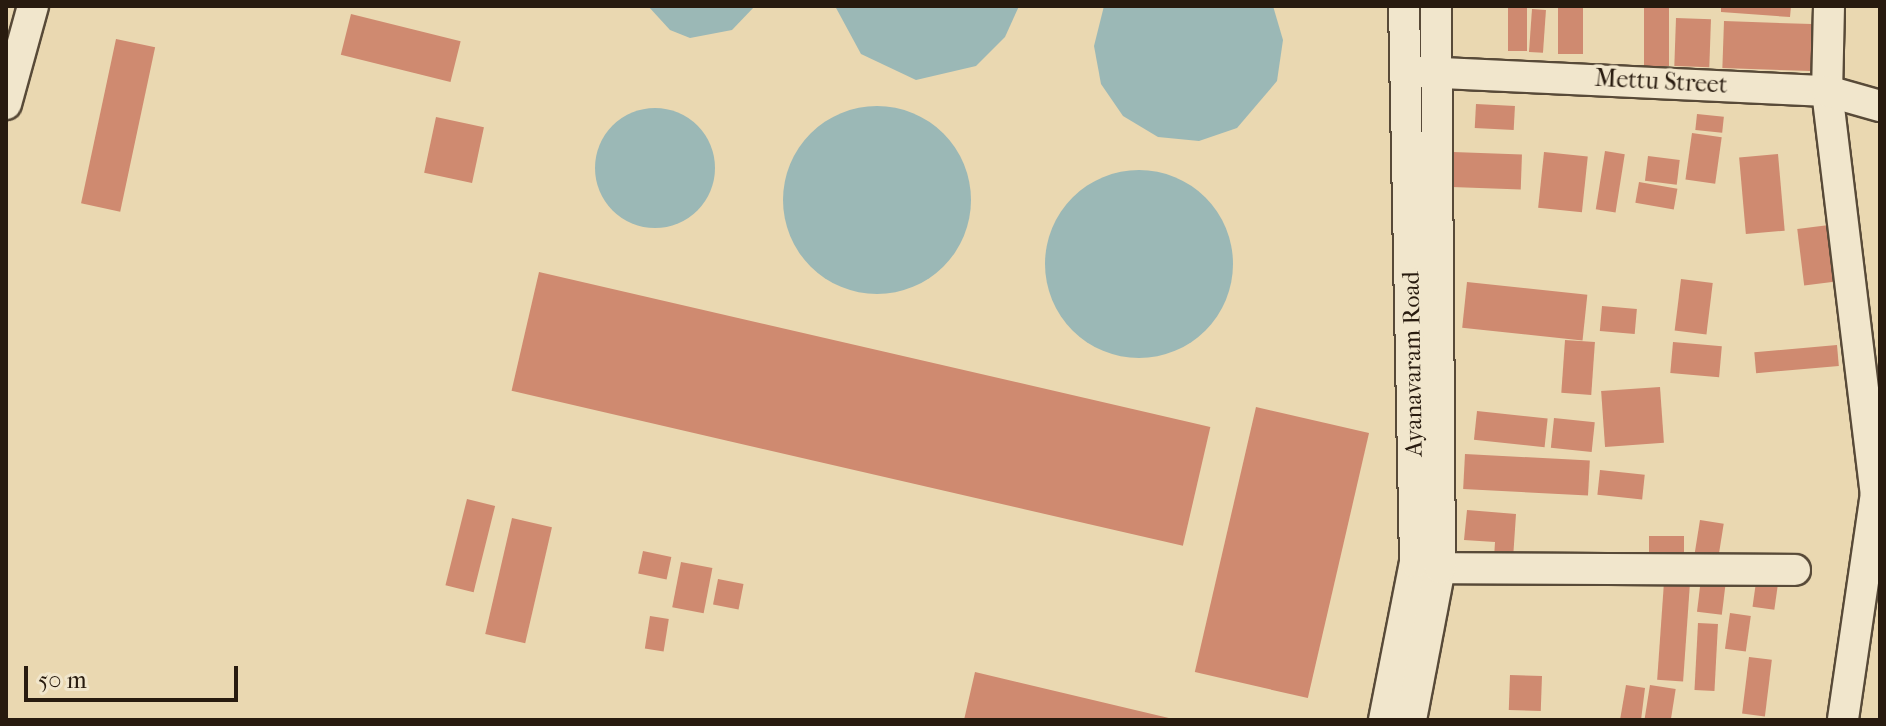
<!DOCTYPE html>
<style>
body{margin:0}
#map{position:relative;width:1886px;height:726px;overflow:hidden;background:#ead8b1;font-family:"IM FELL French Canon",serif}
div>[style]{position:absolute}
.water>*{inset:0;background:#9bb8b6}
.round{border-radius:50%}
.building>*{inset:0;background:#cf8a70;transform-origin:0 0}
.roads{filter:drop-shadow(2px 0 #584a38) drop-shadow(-2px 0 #584a38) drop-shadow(0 2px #584a38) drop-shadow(0 -2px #584a38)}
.minor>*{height:30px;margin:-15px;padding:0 15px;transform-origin:15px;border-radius:15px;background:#f1e6cc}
span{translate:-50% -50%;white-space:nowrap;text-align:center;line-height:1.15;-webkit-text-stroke:7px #f1e6cc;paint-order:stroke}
.street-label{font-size:24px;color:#281b0f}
.frame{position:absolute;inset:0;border:8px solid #281b0f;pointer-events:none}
.scale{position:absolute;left:24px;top:666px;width:214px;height:36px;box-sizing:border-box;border:4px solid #281b0f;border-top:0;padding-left:10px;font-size:24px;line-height:28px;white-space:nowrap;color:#281b0f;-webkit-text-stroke:6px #f1e6cc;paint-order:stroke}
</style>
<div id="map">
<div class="water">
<i style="clip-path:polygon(648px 6px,755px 6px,732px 30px,690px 38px,670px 30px)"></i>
<i style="clip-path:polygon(835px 6px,1019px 6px,1005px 37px,976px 66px,916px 80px,861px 54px)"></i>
<i style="clip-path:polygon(1104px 6px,1273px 6px,1283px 40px,1277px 81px,1237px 128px,1199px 141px,1158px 137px,1123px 116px,1101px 84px,1094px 46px)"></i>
<i class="round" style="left:783px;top:106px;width:188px;height:188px"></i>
<i class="round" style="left:595px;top:108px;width:120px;height:120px"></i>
<i class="round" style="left:1045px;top:170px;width:188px;height:188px"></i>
</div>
<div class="building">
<i style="left:1508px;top:6px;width:19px;height:45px"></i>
<i style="left:1558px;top:6px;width:25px;height:48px"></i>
<i style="left:1644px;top:6px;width:25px;height:60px"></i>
<i style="clip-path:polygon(1721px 6px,1791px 6px,1790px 17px,1721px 12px)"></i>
<i style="left:1532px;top:9px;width:14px;height:43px;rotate:4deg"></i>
<i style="left:351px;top:14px;width:113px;height:42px;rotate:14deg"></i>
<i style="left:1676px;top:18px;width:35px;height:48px;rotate:2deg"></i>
<i style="left:1724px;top:21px;width:96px;height:47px;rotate:2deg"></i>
<i style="left:116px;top:39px;width:40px;height:168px;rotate:12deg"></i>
<i style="left:1476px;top:104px;width:39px;height:24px;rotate:3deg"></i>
<i style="left:1697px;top:114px;width:27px;height:16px;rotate:6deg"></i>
<i style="left:436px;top:117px;width:49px;height:57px;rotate:12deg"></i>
<i style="left:1692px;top:133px;width:30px;height:47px;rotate:8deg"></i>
<i style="left:1605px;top:151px;width:20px;height:59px;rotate:9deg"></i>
<i style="left:1453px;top:152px;width:69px;height:35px;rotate:2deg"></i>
<i style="left:1544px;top:152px;width:44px;height:56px;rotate:6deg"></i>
<i style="left:1778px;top:154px;width:77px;height:39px;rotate:85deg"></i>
<i style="left:1648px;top:156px;width:32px;height:25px;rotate:7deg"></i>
<i style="left:1639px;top:182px;width:39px;height:21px;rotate:10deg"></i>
<i style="left:1829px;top:225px;width:57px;height:32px;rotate:83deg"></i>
<i style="left:539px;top:272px;width:689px;height:122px;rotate:13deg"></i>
<i style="left:1681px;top:279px;width:32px;height:52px;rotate:7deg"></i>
<i style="left:1467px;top:282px;width:121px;height:46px;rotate:6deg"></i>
<i style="left:1602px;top:306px;width:35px;height:25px;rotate:5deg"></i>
<i style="left:1565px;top:340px;width:30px;height:53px;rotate:4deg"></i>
<i style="left:1673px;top:342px;width:49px;height:31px;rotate:5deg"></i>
<i style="left:1837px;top:345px;width:21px;height:83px;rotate:85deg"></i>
<i style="left:1660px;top:387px;width:56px;height:59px;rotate:86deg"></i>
<i style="left:1256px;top:407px;width:116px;height:272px;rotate:13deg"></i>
<i style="left:1477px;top:411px;width:71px;height:29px;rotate:6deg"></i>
<i style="left:1554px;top:418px;width:41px;height:30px;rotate:6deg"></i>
<i style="left:1465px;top:454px;width:125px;height:35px;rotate:3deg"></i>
<i style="left:1600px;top:470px;width:45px;height:25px;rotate:6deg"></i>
<i style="left:467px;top:499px;width:29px;height:89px;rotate:14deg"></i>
<i style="clip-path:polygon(1467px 510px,1516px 514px,1513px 559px,1494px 558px,1495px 542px,1464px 540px)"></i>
<i style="left:512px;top:518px;width:41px;height:119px;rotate:13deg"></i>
<i style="left:1700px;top:520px;width:24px;height:35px;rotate:9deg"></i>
<i style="left:1649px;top:536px;width:35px;height:28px"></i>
<i style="left:643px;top:551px;width:29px;height:23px;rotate:12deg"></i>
<i style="left:681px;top:562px;width:32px;height:46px;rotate:11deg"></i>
<i style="left:1757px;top:575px;width:22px;height:32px;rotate:8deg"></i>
<i style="left:718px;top:579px;width:26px;height:26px;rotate:11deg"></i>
<i style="left:1701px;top:579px;width:25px;height:33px;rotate:7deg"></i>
<i style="left:1664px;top:582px;width:26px;height:98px;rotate:4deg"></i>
<i style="left:1730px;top:613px;width:21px;height:36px;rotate:8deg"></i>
<i style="left:650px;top:616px;width:19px;height:33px;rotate:9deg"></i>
<i style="left:1698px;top:623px;width:20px;height:67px;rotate:3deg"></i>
<i style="left:1749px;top:657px;width:23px;height:57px;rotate:7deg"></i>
<i style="clip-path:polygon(975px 672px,1173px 719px,1173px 720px,964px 720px)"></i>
<i style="left:1510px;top:675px;width:32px;height:35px;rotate:2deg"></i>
<i style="clip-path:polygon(1626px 685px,1645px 688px,1641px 720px,1620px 720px)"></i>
<i style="left:1650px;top:685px;width:26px;height:35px;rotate:9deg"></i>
</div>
<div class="roads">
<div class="minor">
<i style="left:1829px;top:6px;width:85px;rotate:91.3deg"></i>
<i style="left:1827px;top:91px;width:405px;rotate:83.1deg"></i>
<i style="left:1876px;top:493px;width:229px;rotate:98.3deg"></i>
<i style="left:1421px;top:72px;width:406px;rotate:2.7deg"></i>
<i style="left:1827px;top:91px;width:55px;rotate:15.8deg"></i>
<i style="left:6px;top:104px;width:102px;rotate:-74.6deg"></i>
<i style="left:1421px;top:568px;width:374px;rotate:0.3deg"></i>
<i style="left:1384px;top:720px;width:161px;rotate:-78.9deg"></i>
<i style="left:1415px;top:562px;width:556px;rotate:-91.13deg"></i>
<i style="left:1411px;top:720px;width:155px;rotate:-79.2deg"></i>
<i style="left:1440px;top:568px;width:562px;rotate:-90.41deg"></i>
</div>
</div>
<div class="street-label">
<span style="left:1661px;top:82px;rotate:3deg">Mettu Street</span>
<span style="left:1413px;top:364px;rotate:-91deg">Ayanavaram Road</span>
</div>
<div class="frame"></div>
<div class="scale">50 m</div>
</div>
